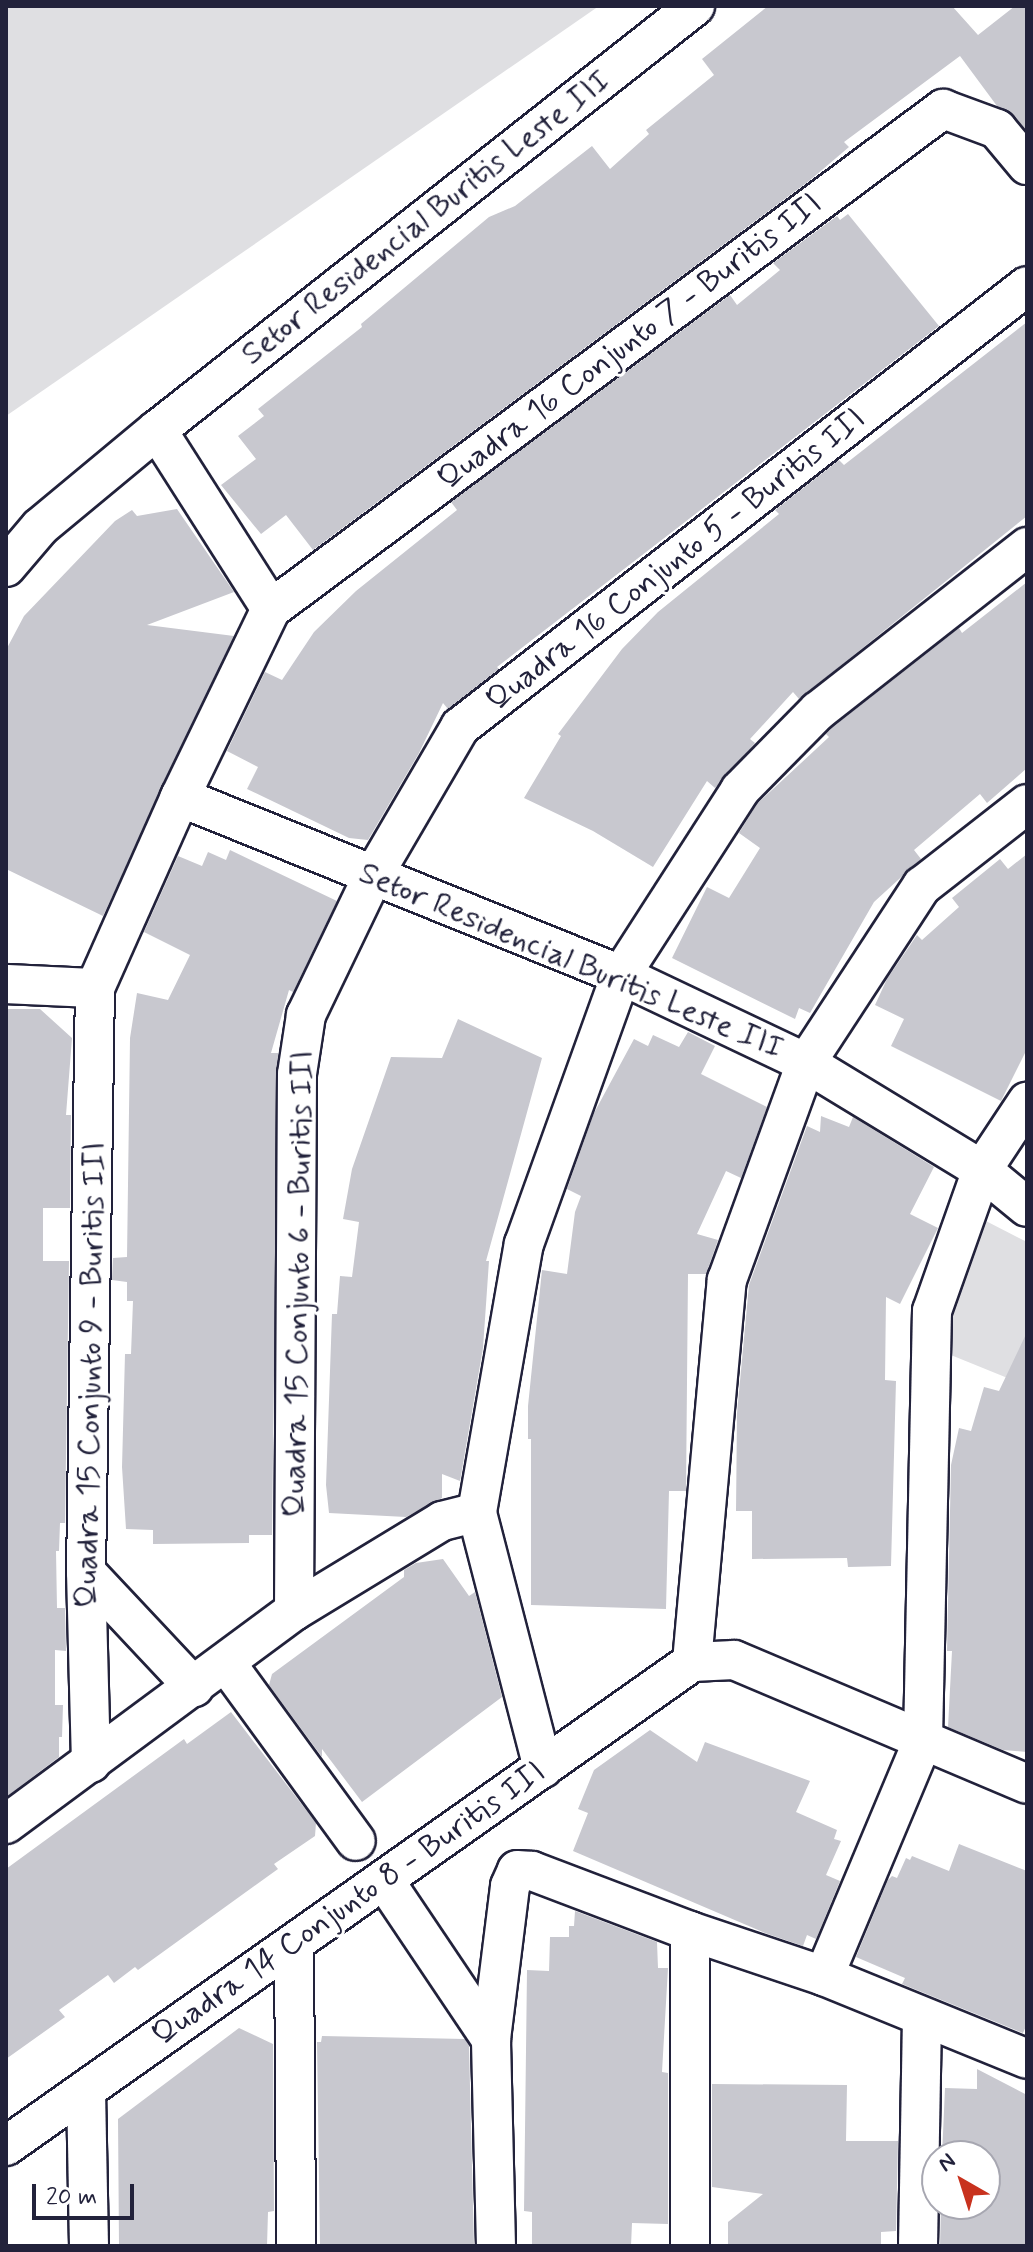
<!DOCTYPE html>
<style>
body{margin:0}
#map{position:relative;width:1033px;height:2252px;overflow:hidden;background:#fff;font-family:Mynerve,sans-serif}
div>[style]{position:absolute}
.green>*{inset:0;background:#dfdfe2}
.building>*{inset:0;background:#c8c8cf}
.roads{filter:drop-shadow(2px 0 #22223b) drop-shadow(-2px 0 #22223b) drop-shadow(0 2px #22223b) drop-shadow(0 -2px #22223b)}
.street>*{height:38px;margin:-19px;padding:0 19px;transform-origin:19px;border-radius:19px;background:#fff}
span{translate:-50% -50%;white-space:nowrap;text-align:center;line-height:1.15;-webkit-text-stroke:6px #fff;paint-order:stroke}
.street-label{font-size:32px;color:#22223b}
.frame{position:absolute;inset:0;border:8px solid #22223b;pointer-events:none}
.north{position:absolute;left:921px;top:2140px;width:80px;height:80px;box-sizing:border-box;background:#fff;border:2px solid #a7a7b1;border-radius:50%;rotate:321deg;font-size:22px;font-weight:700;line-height:32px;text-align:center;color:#22223b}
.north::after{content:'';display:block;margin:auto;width:28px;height:36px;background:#c8321e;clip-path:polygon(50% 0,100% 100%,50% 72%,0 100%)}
.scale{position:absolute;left:32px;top:2184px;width:102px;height:36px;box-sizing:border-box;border:4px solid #22223b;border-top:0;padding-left:10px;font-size:24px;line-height:28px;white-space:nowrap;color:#22223b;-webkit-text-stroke:6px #fff;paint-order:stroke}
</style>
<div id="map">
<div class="green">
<i style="clip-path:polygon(6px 6px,599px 6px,6px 416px)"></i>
<i style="clip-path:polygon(982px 1219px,1027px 1242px,1027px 1386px,941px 1351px)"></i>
</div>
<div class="building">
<i style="clip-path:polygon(768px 6px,952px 6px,978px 35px,1015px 6px,1027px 6px,1027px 131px,1013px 114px,997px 106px,960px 56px,844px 142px,849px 147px,809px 181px,313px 550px,286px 515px,261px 534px,221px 485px,256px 459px,238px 436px,264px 416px,258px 409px,362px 327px,361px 324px,489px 217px,515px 206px,592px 146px,610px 169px,649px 134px,646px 130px,714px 75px,702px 59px)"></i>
<i style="clip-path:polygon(848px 214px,939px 326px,497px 667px,499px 669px,448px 709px,443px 703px,419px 753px,368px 840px,349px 838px,247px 789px,258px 767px,227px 751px,265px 672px,282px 680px,314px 632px,356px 591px,457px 510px,451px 502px,730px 295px,737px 305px,780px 270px,773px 263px,837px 216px,840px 220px)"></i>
<i style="clip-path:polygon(1027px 322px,1027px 516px,799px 699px,793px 692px,750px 739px,755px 743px,715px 788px,707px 781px,653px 867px,593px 831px,524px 798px,561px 736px,558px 734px,622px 649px,658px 612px,779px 514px,775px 510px,839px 460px,844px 465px)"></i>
<i style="clip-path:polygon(177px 509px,234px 592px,147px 625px,234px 636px,103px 916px,6px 869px,6px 650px,24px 616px,115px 521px,132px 510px,137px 516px)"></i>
<i style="clip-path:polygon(1027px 582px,1027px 768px,987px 803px,980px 794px,914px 850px,921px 859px,874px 902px,810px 1013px,799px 1008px,795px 1019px,672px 958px,707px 887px,729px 898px,760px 848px,739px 833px,757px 804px,829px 737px,826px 734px,833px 727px,959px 628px,962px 633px)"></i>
<i style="clip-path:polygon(230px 850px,337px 901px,293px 992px,289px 990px,271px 1053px,278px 1053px,272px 1535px,249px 1535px,249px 1543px,153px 1544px,153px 1530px,126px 1529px,122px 1467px,125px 1354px,131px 1354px,133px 1301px,127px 1301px,127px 1282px,112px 1280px,113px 1258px,127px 1257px,130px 1038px,137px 993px,168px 1000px,190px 955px,144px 932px,178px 856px,202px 866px,208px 852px,226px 860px)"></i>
<i style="clip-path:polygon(1027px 854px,1027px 1049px,1001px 1101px,891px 1046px,904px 1019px,875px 1005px,887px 979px,917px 935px,922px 940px,959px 907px,952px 898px,1000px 859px,1008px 869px)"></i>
<i style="clip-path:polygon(6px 1009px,40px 1009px,72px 1038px,66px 1115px,71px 1115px,70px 1208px,43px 1208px,43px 1261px,69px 1261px,65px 1523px,60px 1523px,59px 1551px,56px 1551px,57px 1608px,65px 1608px,66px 1651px,55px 1650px,55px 1705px,63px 1705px,62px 1737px,59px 1737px,59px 1757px,6px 1797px)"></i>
<i style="clip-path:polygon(458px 1019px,542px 1058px,486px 1261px,489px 1261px,483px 1348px,460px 1481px,442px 1474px,442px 1498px,406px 1517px,329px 1513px,326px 1485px,332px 1314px,337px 1314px,340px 1276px,352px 1277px,359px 1222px,343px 1219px,352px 1169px,391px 1057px,442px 1058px)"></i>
<i style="clip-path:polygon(688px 1032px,715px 1046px,701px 1074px,767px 1107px,741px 1178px,726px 1171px,697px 1234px,718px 1240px,706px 1274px,688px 1274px,686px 1491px,669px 1491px,666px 1609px,531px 1605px,531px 1439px,528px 1439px,528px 1406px,542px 1270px,567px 1274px,575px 1212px,581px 1196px,567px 1189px,594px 1113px,634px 1039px,648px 1046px,653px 1035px,679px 1047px)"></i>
<i style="clip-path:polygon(821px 1116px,849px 1127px,853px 1117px,934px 1167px,910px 1214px,938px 1228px,900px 1304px,886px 1297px,885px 1380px,896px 1381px,891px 1566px,848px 1567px,847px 1558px,752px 1559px,752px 1511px,736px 1511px,737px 1413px,749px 1285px,807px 1126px,820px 1132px)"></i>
<i style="clip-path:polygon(1027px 1332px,1027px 1752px,1003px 1750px,948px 1727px,952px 1651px,947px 1651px,951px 1465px,959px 1428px,971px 1431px,984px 1387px,999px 1391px)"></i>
<i style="clip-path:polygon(443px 1559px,469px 1596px,475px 1592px,502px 1697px,362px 1802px,322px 1749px,322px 1757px,269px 1685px,272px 1674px,404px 1577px,404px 1570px,416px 1563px)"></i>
<i style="clip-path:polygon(231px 1712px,316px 1823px,315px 1836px,274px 1864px,278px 1869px,138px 1970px,135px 1967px,114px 1983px,108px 1975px,59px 2010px,65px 2017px,6px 2059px,6px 1869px,184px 1739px,187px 1744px)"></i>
<i style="clip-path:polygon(650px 1730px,697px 1762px,705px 1742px,810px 1781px,796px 1812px,837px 1830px,834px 1839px,841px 1841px,826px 1875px,840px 1881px,816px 1939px,807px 1935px,803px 1946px,765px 1933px,573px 1851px,588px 1813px,578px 1809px,594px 1770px)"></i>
<i style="clip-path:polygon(959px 1844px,1027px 1871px,1027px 2024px,1023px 2033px,902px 1984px,905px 1978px,856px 1957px,888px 1880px,892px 1876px,897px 1878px,906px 1858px,910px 1860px,912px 1856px,949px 1871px)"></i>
<i style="clip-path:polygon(575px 1911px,657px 1942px,658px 1968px,668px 1968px,662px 2072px,668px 2073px,668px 2224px,632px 2223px,631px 2246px,532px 2246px,532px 2212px,524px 2211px,527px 1970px,549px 1971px,550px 1937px,569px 1937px,569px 1926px,574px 1926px)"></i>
<i style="clip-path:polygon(239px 2028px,273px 2044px,274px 2211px,268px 2212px,267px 2246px,119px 2246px,118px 2119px)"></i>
<i style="clip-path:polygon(322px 2036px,465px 2039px,469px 2046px,474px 2246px,320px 2246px,317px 2042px,321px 2042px)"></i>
<i style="clip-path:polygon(977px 2069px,1027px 2095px,1027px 2246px,940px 2246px,941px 2204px,985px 2204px,985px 2156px,942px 2156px,945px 2088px,977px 2089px)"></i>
<i style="clip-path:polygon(712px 2084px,847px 2085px,846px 2141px,898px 2141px,896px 2231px,881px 2232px,881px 2246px,728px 2246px,728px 2222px,763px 2194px,712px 2187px)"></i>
</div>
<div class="roads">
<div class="street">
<i style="left:157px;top:430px;width:212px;rotate:57.5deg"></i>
<i style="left:6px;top:567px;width:52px;rotate:-49.6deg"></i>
<i style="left:40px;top:527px;width:152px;rotate:-39.7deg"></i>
<i style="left:157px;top:430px;width:685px;rotate:-38.24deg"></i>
<i style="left:180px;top:797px;width:476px;rotate:22deg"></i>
<i style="left:621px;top:975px;width:205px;rotate:25.4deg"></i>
<i style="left:806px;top:1063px;width:206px;rotate:31.3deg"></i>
<i style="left:982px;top:1170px;width:58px;rotate:39.4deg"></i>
<i style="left:6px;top:984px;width:89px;rotate:2.6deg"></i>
<i style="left:86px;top:1572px;width:158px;rotate:46.8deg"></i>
<i style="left:294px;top:1611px;width:537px;rotate:-89.68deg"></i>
<i style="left:297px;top:1074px;width:60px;rotate:-81.3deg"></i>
<i style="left:306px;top:1015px;width:154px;rotate:-64.3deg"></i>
<i style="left:373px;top:876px;width:173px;rotate:-59.7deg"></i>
<i style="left:460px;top:727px;width:718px;rotate:-37.87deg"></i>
<i style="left:692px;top:1662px;width:384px;rotate:-84.8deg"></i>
<i style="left:727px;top:1280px;width:231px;rotate:-70deg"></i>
<i style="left:806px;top:1063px;width:212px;rotate:-56.8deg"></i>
<i style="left:922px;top:886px;width:133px;rotate:-38deg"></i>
<i style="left:692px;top:1662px;width:42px;rotate:-2.7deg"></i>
<i style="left:734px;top:1660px;width:318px;rotate:22.9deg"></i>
<i style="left:226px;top:1663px;width:220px;rotate:53.9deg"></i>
<i style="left:91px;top:1763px;width:191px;rotate:-91.5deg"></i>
<i style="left:86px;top:1572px;width:584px;rotate:-89.12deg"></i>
<i style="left:95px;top:988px;width:209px;rotate:-66deg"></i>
<i style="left:180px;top:797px;width:209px;rotate:-64.2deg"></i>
<i style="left:271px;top:609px;width:838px;rotate:-36.65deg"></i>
<i style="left:943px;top:109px;width:58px;rotate:20.3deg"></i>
<i style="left:997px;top:129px;width:47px;rotate:50.2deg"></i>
<i style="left:543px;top:1768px;width:264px;rotate:-104.5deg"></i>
<i style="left:477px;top:1512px;width:272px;rotate:-80.1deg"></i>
<i style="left:524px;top:1244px;width:286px;rotate:-70.2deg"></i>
<i style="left:621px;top:975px;width:220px;rotate:-57.2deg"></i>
<i style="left:740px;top:790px;width:111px;rotate:-45.4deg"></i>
<i style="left:818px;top:711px;width:266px;rotate:-38.1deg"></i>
<i style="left:6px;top:1824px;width:358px;rotate:-36.5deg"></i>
<i style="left:294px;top:1611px;width:173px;rotate:-31.3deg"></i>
<i style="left:442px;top:1521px;width:36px;rotate:-14deg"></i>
<i style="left:384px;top:1880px;width:192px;rotate:56.1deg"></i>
<i style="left:690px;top:1931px;width:315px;rotate:90deg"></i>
<i style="left:294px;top:1944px;width:302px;rotate:89.6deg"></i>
<i style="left:824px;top:1976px;width:256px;rotate:-67.2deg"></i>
<i style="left:923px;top:1740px;width:429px;rotate:-88.8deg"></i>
<i style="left:932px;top:1311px;width:150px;rotate:-70.5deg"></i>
<i style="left:982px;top:1170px;width:82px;rotate:-56.5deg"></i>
<i style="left:86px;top:2090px;width:156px;rotate:88.9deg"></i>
<i style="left:6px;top:2146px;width:840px;rotate:-35.2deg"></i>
<i style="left:496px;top:2246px;width:207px;rotate:-91.4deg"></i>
<i style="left:491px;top:2039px;width:154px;rotate:-82.9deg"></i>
<i style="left:510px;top:1886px;width:17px;rotate:-66deg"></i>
<i style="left:517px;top:1870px;width:15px;rotate:4deg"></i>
<i style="left:532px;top:1871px;width:169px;rotate:20.8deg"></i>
<i style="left:690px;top:1931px;width:141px;rotate:18.6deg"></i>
<i style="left:824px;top:1976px;width:219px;rotate:22.2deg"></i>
<i style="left:918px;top:2246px;width:227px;rotate:-89deg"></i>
</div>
</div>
<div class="street-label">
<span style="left:426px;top:218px;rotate:-38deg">Setor Residencial Buritis Leste III</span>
<span style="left:630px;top:342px;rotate:-37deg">Quadra 16 Conjunto 7 - Buritis III</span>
<span style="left:676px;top:560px;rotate:-38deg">Quadra 16 Conjunto 5 - Buritis III</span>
<span style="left:571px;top:961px;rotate:23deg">Setor Residencial Buritis Leste III</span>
<span style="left:299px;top:1284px;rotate:-89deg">Quadra 15 Conjunto 6 - Buritis III</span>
<span style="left:91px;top:1375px;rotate:-89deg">Quadra 15 Conjunto 9 - Buritis III</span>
<span style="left:349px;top:1904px;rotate:-35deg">Quadra 14 Conjunto 8 - Buritis III</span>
</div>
<div class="frame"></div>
<div class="north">N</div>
<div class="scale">20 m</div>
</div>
